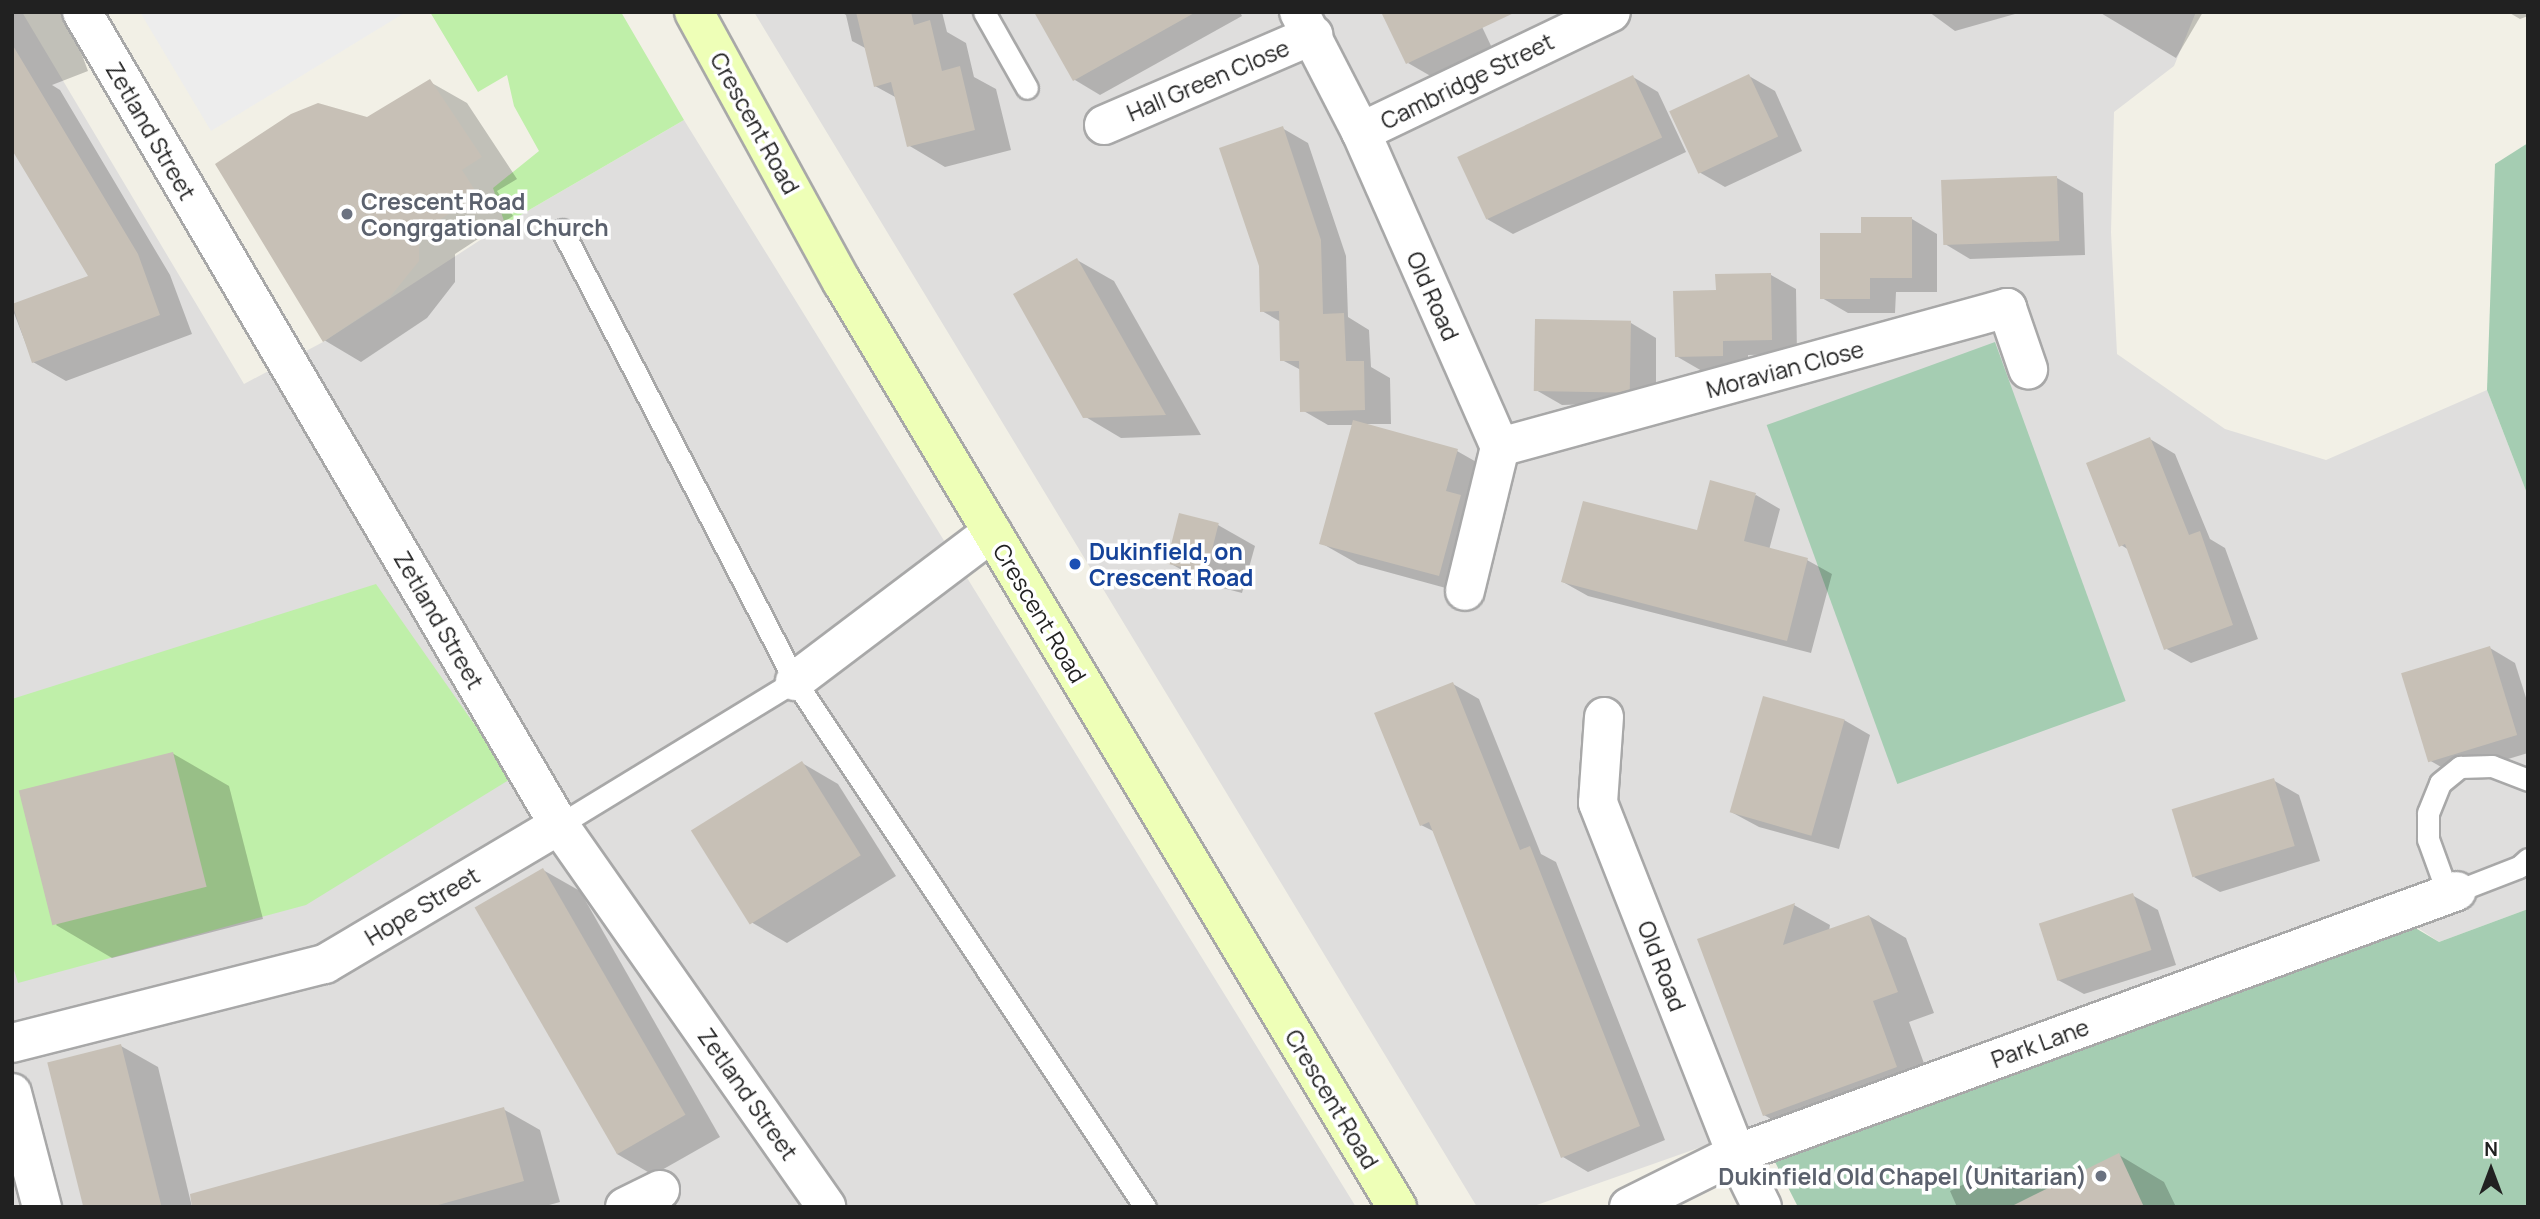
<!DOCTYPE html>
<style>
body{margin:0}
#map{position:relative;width:2540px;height:1219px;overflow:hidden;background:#f2f0e6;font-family:Manrope,sans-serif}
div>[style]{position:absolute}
.residential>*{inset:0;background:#dfdedd}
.grass>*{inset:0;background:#bfefa9}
.cemetery>*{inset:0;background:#a5cdb2;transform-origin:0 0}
.parking>*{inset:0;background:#ededed}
.shadow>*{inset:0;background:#0003}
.building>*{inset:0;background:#c7c0b6;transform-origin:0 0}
.roads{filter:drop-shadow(2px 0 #a8a8a8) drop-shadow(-2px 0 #a8a8a8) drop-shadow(0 2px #a8a8a8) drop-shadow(0 -2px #a8a8a8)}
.lane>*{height:21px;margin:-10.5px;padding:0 10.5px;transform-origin:10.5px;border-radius:10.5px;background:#fff}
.street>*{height:38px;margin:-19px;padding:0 19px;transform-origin:19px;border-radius:19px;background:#fff}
.secondary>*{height:38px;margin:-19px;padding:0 19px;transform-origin:19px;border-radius:19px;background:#eeffb7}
.dots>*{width:19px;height:19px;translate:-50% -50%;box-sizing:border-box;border:4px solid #fff;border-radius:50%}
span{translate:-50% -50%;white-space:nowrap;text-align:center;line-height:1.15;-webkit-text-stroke:7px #fff;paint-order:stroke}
.street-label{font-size:23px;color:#212121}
.worship-label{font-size:23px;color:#5b616d;font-weight:700}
.left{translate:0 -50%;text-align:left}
.right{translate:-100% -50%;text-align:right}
.transit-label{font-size:23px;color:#164399;font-weight:700}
.frame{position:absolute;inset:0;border:14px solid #212121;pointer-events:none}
.north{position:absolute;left:2456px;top:1135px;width:70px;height:70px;-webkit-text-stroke:5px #fff;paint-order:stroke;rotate:0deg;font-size:19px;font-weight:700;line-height:28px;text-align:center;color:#212121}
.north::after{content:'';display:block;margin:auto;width:24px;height:32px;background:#212121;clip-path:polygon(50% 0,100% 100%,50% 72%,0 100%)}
</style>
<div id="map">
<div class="residential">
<i style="clip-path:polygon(12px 12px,22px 12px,244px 384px,323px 342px,505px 224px,684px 120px,1356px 1207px,12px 1207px)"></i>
<i style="clip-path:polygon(754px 12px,2196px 12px,2174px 66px,2114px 112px,2111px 232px,2117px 354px,2225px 429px,2326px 460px,2487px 390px,2528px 496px,2528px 909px,2439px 942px,2385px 906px,1531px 1207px,1477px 1207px)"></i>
</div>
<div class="grass">
<i style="clip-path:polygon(430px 12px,621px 12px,684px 120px,505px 224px,493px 188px,539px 151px,514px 106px,507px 75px,478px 92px)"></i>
<i style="clip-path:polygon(376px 584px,512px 778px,306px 905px,18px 983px,12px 963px,12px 699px)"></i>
</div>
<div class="cemetery">
<i style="clip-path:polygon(2528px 143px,2528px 496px,2487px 390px,2495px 164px)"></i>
<i style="left:1995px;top:342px;width:382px;height:243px;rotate:70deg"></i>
<i style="clip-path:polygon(2528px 909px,2528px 1207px,1798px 1207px,1773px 1158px,2412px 926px,2439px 942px)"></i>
</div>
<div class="parking">
<i style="clip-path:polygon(140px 12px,406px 12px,211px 131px)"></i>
</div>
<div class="shadow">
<i style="clip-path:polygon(12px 12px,66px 12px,88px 71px,52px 85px,60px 90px,170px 275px,192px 334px,66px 381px,33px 362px,12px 308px,90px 277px,12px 78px)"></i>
<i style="clip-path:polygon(841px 12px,942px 12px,947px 32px,966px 43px,974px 77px,996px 89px,1011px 150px,945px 167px,908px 145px,897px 98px,875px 86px,867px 49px,852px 41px,846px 15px)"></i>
<i style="clip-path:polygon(1051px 12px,1240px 12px,1242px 16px,1100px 95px,1075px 80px)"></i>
<i style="clip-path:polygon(1475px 12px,1493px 50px,1434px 78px,1408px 63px)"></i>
<i style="clip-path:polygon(1929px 12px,2022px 12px,1955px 31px)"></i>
<i style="clip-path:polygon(2099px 12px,2203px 12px,2176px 58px)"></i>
<i style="clip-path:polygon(2508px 12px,2528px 12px,2528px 16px,2520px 19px)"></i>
<i style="clip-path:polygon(1749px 76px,1775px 91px,1802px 151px,1725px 187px,1699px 172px)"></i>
<i style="clip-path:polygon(1633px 77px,1658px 92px,1686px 152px,1513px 234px,1487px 219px)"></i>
<i style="clip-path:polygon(430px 82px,467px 103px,517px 179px,497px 191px,513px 216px,455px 254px,455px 282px,427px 318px,361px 362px,324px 340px,368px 119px)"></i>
<i style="clip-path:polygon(1282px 128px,1308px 143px,1346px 256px,1348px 317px,1369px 330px,1371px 367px,1390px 378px,1391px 424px,1365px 424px,1457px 451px,1494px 472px,1475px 596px,1358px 564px,1321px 543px,1353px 425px,1328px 425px,1302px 410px,1301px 370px,1282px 360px,1281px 322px,1262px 311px)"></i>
<i style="clip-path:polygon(2057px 178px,2083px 193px,2085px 255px,1970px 259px,1945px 244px)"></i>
<i style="clip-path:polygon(1912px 219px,1937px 234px,1937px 292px,1896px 292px,1895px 313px,1848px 313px,1822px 298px,1863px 235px)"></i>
<i style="clip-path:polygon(1077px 260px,1114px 281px,1201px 435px,1121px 438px,1084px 416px)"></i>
<i style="clip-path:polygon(1771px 275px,1796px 289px,1797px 354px,1748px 355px,1748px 370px,1702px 371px,1676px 356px,1717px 292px)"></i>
<i style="clip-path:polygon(1631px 323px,1656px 338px,1656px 402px,1562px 405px,1536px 390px)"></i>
<i style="clip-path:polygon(2150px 439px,2175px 454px,2210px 539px,2225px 548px,2258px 639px,2191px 663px,2165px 648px,2129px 550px,2121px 545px)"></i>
<i style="clip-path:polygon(1756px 495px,1780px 509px,1769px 550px,1807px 560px,1832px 574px,1811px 653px,1588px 596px,1563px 582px,1698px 533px)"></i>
<i style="clip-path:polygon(1218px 525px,1255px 546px,1242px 593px,1204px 583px,1168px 562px)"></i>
<i style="clip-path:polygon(2490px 648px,2515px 663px,2528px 704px,2528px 753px,2455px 775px,2429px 760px)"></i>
<i style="clip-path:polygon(1453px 684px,1479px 699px,1541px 854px,1556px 862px,1665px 1140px,1588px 1172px,1563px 1157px,1435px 832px,1421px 825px)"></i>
<i style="clip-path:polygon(1844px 720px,1870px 735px,1839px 849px,1759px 827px,1733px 813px)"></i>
<i style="clip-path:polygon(172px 753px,229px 786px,263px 919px,112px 958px,56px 925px)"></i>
<i style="clip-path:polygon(802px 763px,838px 784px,896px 876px,787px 943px,751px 922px,693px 831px)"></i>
<i style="clip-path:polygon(2273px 780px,2299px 795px,2320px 861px,2220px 892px,2194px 877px)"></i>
<i style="clip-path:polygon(543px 870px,580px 891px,720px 1137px,653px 1175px,617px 1154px)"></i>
<i style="clip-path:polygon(2132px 895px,2158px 910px,2176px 965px,2084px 994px,2058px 980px)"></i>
<i style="clip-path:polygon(1794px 905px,1830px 925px,1829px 931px,1869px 916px,1906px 938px,1934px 1013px,1909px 1022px,1933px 1088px,1801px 1136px,1764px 1115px,1700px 940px)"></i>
<i style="clip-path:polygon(121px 1046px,158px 1067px,192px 1207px,85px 1207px)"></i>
<i style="clip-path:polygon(503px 1109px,540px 1130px,560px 1202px,542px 1207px,244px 1207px)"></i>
<i style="clip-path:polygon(2119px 1155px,2164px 1182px,2176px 1207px,1957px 1207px,1950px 1191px,2005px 1164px,2050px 1189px)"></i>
</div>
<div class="building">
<i style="clip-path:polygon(856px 12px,911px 12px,914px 25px,930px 20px,942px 71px,960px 66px,975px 130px,907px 147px,891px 82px,874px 87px)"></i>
<i style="clip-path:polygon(1034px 12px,1196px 12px,1073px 81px)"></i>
<i style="clip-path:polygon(1381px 12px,1516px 12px,1406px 64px)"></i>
<i style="clip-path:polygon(12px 44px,138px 254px,160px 315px,32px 363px,12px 304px,88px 276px,12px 150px)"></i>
<i style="left:1749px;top:74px;width:69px;height:88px;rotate:65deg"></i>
<i style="left:1633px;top:75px;width:69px;height:194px;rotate:65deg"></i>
<i style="clip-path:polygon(430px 79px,482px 157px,462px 170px,478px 195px,419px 233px,419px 261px,390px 297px,323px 342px,215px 164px,291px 114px,318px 103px,367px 117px)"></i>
<i style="clip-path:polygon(1283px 126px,1321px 240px,1323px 314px,1344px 313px,1346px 361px,1364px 361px,1365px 410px,1300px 412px,1299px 361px,1280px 361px,1279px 311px,1260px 312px,1259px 266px,1219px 148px)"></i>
<i style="left:2057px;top:176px;width:65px;height:116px;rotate:88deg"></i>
<i style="clip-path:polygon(1861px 217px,1912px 217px,1912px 278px,1870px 278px,1870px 299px,1820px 299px,1820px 233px,1861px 233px)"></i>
<i style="clip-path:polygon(1077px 258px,1166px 415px,1083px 418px,1013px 294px)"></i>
<i style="clip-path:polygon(1771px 273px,1772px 340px,1723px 341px,1723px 356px,1675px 357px,1673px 291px,1716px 290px,1715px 274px)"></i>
<i style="left:1535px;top:319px;width:96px;height:72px;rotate:1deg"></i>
<i style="clip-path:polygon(1353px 420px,1458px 449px,1446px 491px,1461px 495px,1439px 576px,1319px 544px)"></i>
<i style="clip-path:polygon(2150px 437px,2189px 535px,2200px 531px,2233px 625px,2164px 650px,2125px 544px,2119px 547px,2086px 463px)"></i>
<i style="clip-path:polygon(1710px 480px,1756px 493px,1744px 541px,1808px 558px,1787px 641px,1561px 582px,1583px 501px,1697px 530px)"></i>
<i style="left:1179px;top:513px;width:41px;height:52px;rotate:14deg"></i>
<i style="left:2490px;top:646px;width:93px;height:93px;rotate:73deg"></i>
<i style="clip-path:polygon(1453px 682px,1520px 850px,1530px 846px,1640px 1126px,1561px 1158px,1429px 822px,1420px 826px,1374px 713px)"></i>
<i style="left:1763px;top:696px;width:85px;height:121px;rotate:16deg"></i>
<i style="left:173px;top:752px;width:139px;height:159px;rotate:76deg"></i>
<i style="left:802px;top:761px;width:111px;height:131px;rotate:58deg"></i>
<i style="left:2274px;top:778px;width:71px;height:107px;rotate:73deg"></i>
<i style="left:543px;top:868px;width:285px;height:79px;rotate:60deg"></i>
<i style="left:2133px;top:893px;width:60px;height:99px;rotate:72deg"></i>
<i style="clip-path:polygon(1795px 903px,1783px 945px,1869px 915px,1898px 992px,1873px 1001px,1897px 1067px,1763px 1116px,1697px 939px)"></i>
<i style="left:121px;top:1044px;width:168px;height:76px;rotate:76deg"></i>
<i style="clip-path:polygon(504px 1107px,524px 1181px,431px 1207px,192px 1207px,190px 1194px)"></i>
<i style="clip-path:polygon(2119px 1153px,2144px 1207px,2010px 1207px)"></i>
</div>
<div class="roads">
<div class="lane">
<i style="left:984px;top:12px;width:87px;rotate:60.5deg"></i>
<i style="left:562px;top:230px;width:508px;rotate:62.68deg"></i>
<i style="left:795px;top:681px;width:632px;rotate:56.36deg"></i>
<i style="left:559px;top:825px;width:276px;rotate:-31.4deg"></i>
<i style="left:2457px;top:891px;width:66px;rotate:-21.2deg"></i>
<i style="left:2519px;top:867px;width:12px;rotate:-42deg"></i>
<i style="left:2448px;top:894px;width:59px;rotate:-110deg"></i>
<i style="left:2428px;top:839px;width:26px;rotate:-90deg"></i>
<i style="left:2428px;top:813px;width:32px;rotate:-68deg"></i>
<i style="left:2440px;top:783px;width:26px;rotate:-39deg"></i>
<i style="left:2460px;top:767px;width:32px;rotate:-2deg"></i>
<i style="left:2492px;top:766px;width:39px;rotate:21deg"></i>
</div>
<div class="street">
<i style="left:82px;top:12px;width:943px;rotate:59.6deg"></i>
<i style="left:559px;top:825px;width:466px;rotate:55deg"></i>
<i style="left:1299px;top:12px;width:135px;rotate:62.7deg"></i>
<i style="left:1361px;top:132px;width:344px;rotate:66.2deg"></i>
<i style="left:1500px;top:447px;width:148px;rotate:103.7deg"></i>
<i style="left:1104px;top:125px;width:228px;rotate:-23.3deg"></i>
<i style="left:1361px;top:132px;width:277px;rotate:-25.6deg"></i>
<i style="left:1500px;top:447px;width:526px;rotate:-15.33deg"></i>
<i style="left:2007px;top:308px;width:65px;rotate:71deg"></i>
<i style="left:795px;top:681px;width:247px;rotate:-37.1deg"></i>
<i style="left:1604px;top:717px;width:86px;rotate:94deg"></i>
<i style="left:1598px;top:803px;width:377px;rotate:68.5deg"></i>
<i style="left:1736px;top:1154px;width:59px;rotate:63.9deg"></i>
<i style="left:12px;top:1043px;width:323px;rotate:-14.2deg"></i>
<i style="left:325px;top:964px;width:272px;rotate:-30.7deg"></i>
<i style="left:12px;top:1093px;width:118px;rotate:75.3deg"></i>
<i style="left:625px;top:1207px;width:39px;rotate:-26deg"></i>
<i style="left:1629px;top:1207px;width:119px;rotate:-26.4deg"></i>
<i style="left:1736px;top:1154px;width:767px;rotate:-20.04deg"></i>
</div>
<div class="secondary">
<i style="left:694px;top:12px;width:308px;rotate:61.3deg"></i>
<i style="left:842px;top:282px;width:1079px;rotate:59.04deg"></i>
</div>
</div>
<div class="dots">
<i style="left:347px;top:214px;background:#6b7280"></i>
<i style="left:1075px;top:564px;background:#1a4fb4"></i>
<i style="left:2101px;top:1176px;background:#6b7280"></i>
</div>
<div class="street-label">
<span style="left:1208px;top:80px;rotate:-23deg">Hall Green Close</span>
<span style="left:1467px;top:81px;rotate:-26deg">Cambridge Street</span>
<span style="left:755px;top:123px;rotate:61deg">Crescent Road</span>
<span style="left:151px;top:131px;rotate:60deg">Zetland Street</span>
<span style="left:1433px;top:296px;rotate:66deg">Old Road</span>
<span style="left:1785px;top:369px;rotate:-15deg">Moravian Close</span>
<span style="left:1040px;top:613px;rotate:59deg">Crescent Road</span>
<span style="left:439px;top:620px;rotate:60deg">Zetland Street</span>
<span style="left:422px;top:906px;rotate:-31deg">Hope Street</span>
<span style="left:1662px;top:966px;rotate:69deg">Old Road</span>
<span style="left:2040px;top:1043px;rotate:-20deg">Park Lane</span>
<span style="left:748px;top:1094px;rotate:55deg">Zetland Street</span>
<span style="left:1332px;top:1099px;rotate:59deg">Crescent Road</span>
</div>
<div class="worship-label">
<span class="left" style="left:361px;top:214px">Crescent Road<br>Congrgational Church</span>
<span class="right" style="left:2087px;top:1176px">Dukinfield Old Chapel (Unitarian)</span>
</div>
<div class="transit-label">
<span class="left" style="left:1089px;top:564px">Dukinfield, on<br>Crescent Road</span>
</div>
<div class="frame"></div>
<div class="north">N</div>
</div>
